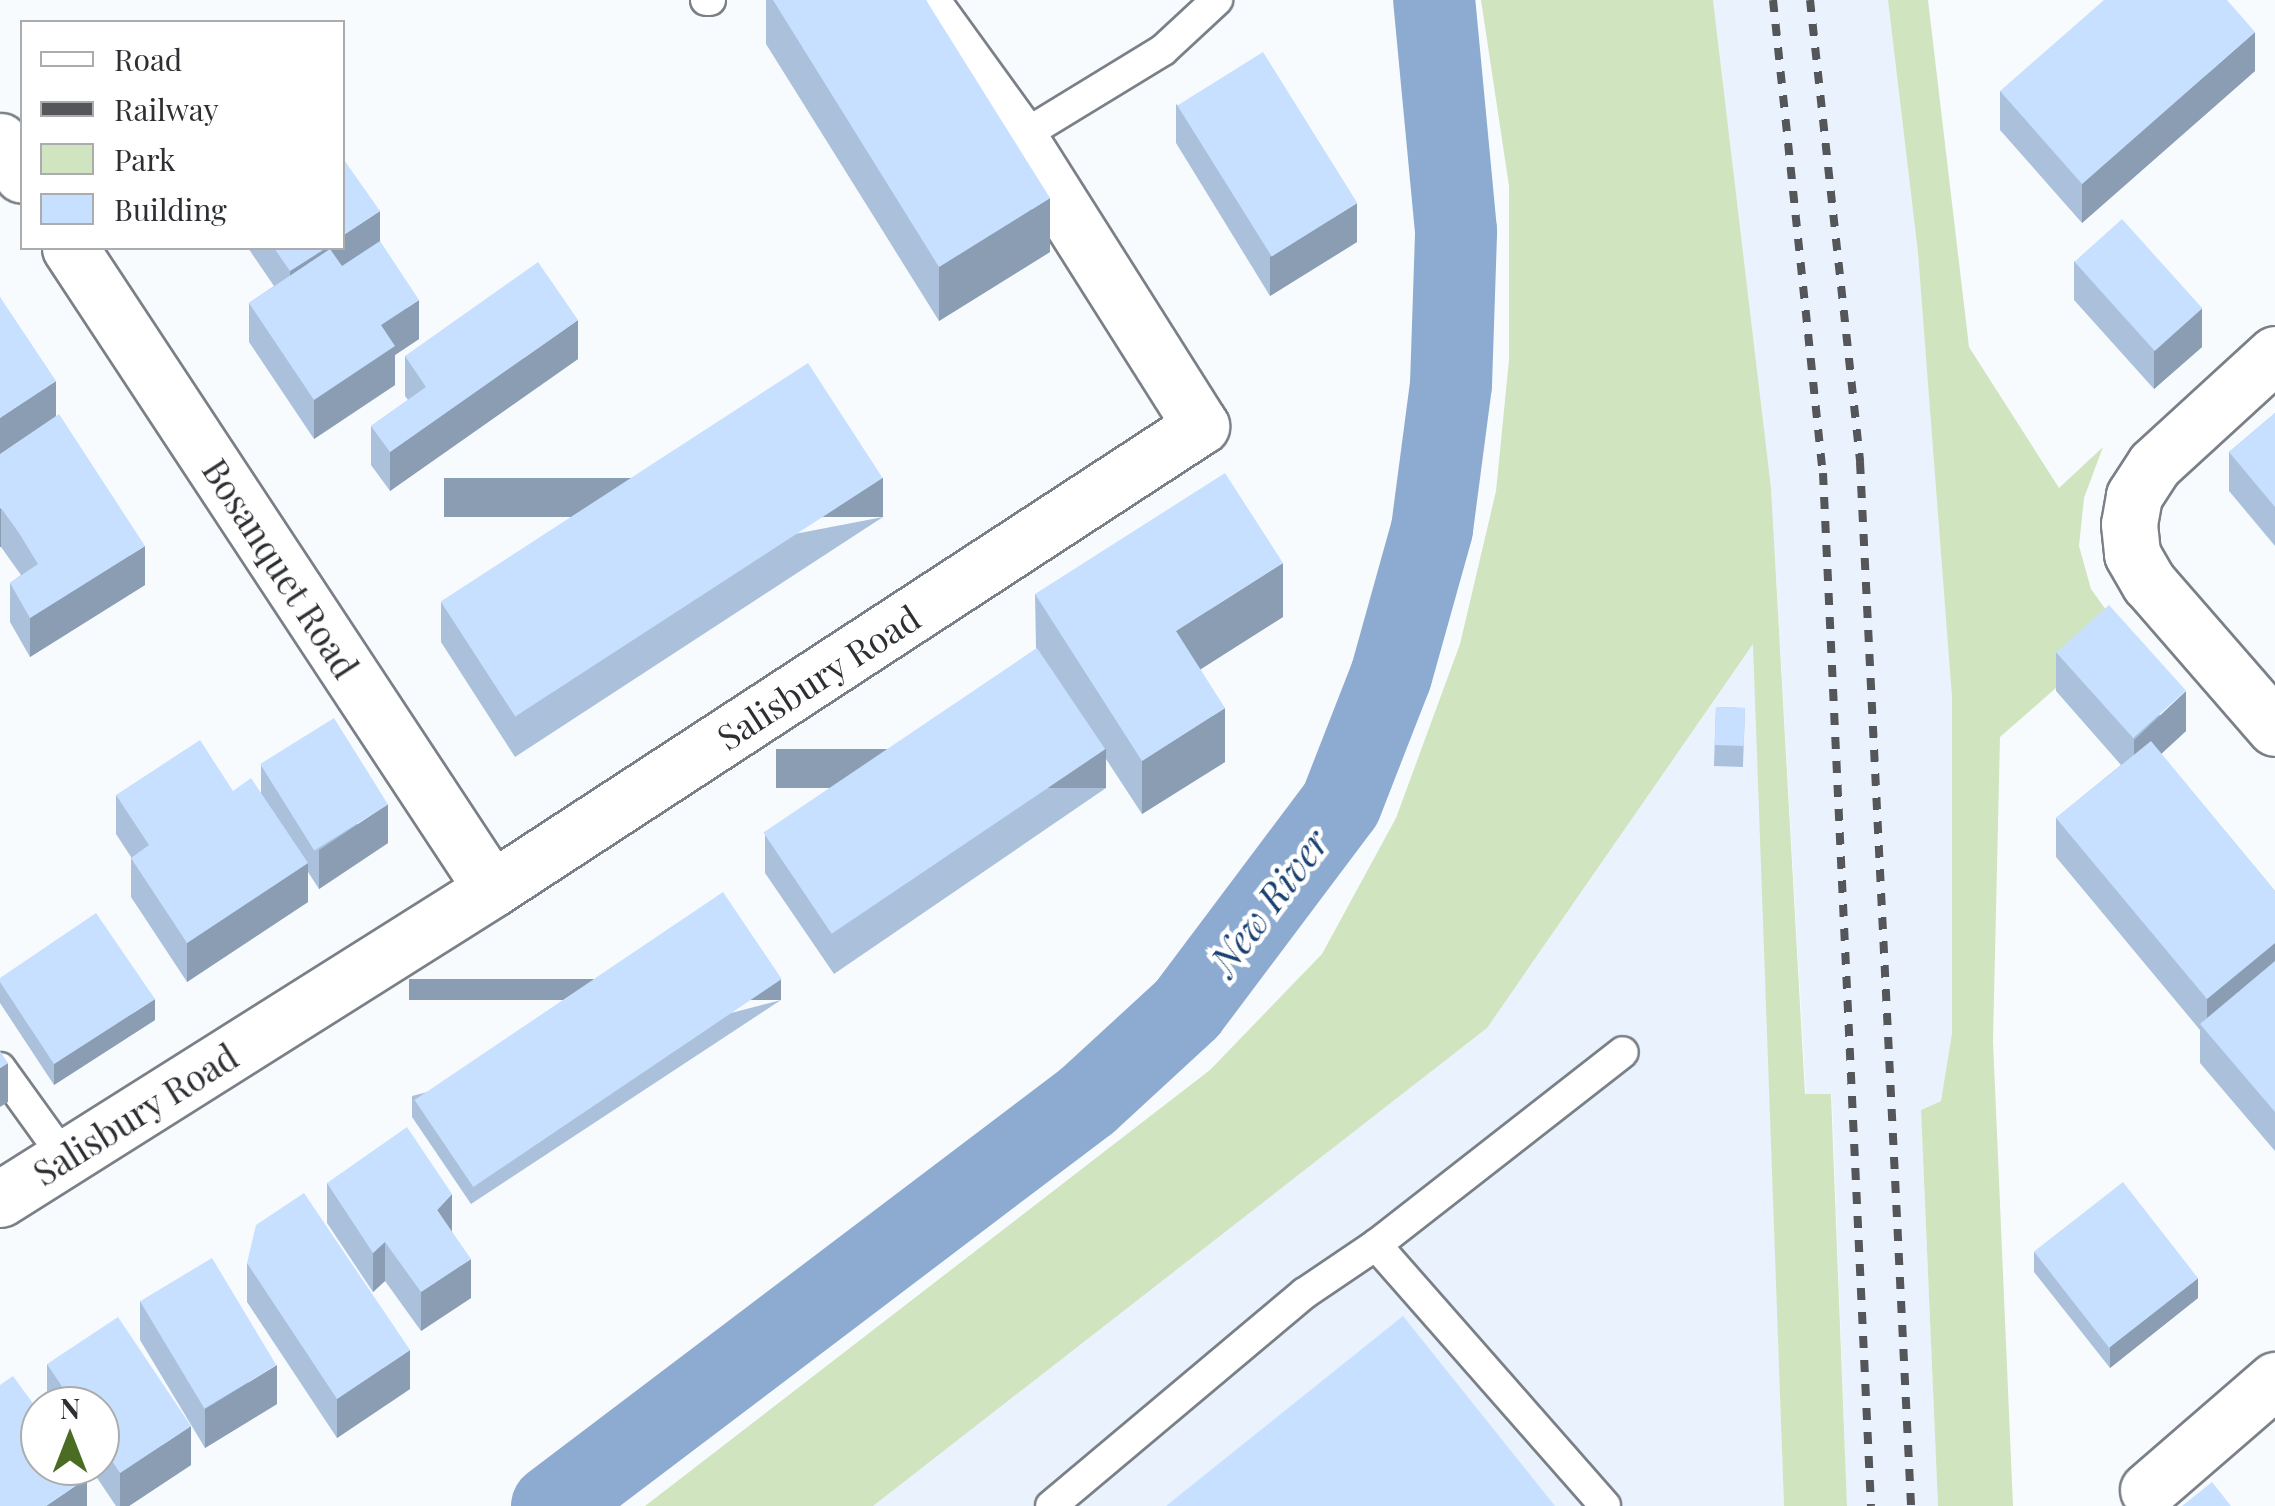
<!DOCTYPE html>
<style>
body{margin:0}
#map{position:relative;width:2275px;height:1506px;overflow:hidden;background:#f8fbfe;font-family:"Playfair Display",serif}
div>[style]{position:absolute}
.built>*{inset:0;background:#e9f2fd}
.green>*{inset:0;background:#d0e4bf}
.canal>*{height:82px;margin:-41px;padding:0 41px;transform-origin:41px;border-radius:41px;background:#8dabd0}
.roads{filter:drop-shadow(2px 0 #7a8087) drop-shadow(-2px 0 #7a8087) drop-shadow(0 2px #7a8087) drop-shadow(0 -2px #7a8087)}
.service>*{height:30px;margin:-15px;padding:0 15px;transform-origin:15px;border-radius:15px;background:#fff}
.minor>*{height:55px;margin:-27.5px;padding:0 27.5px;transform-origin:27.5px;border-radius:27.5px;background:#fff}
.rail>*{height:8px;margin-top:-4px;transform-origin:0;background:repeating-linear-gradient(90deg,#545659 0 12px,transparent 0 24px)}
.wall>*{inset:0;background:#abc1db;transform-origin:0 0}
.shaded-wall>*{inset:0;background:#8b9db2;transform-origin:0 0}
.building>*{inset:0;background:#c7e0ff;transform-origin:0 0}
span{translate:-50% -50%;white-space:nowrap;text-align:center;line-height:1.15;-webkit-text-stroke:9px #fff;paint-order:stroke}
.street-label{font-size:35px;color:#2d2f32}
.water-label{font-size:38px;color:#184171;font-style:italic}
.legend{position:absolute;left:20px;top:20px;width:325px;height:230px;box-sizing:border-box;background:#fff;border:2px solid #abacad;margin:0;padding:12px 18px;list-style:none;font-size:30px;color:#2d2f32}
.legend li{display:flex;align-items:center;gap:20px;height:50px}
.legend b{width:50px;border:2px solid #abacad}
.north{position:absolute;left:20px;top:1386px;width:100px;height:100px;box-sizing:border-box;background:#fff;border:2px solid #abacad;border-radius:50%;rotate:0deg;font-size:28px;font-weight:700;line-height:40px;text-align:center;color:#2d2f32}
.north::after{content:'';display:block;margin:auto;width:35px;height:45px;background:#4a6c23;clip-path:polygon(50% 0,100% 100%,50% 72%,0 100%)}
</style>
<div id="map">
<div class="built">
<i style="clip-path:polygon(1713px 0,1888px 0,1918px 253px,1952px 698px,1952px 1033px,1941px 1101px,1921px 1110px,1938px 1506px,1847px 1506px,1832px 1095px,1806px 1094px,1771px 488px)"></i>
<i style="clip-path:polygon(1754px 643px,1784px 1506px,873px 1506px,1487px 1028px)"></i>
</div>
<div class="green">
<i style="clip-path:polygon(1481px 0,1713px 0,1771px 488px,1805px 1094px,1831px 1094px,1847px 1506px,1784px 1506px,1753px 644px,1487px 1028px,873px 1506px,645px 1506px,1210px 1070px,1322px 954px,1396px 818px,1460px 644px,1496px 491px,1509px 360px,1509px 186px)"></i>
<i style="clip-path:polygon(1888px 0,1928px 0,1969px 347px,2059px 488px,2103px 447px,2084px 498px,2079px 546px,2091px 589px,2121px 631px,2000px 737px,1993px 1041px,2013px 1506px,1938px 1506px,1921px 1110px,1941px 1101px,1952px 1033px,1952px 698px,1918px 253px)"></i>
</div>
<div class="canal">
<i style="left:552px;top:1506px;width:671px;rotate:-37.13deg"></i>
<i style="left:1087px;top:1101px;width:136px;rotate:-42.6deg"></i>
<i style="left:1187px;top:1009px;width:256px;rotate:-53.1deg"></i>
<i style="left:1341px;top:804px;width:137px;rotate:-68.7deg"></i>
<i style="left:1391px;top:676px;width:153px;rotate:-74.4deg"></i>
<i style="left:1432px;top:529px;width:145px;rotate:-82.5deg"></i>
<i style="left:1451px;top:385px;width:154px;rotate:-88.1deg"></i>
<i style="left:1456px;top:231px;width:232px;rotate:-95.4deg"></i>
</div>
<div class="roads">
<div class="service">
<i style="left:706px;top:0;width:4px"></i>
<i style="left:1019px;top:138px;width:169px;rotate:-31.4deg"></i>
<i style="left:1163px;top:50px;width:74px;rotate:-42.8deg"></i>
<i style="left:0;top:1068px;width:111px;rotate:54.2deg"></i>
<i style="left:1376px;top:1245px;width:313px;rotate:-38deg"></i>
<i style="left:1051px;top:1506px;width:331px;rotate:-40deg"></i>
<i style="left:1305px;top:1293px;width:86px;rotate:-34.1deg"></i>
<i style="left:1376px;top:1245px;width:347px;rotate:48.7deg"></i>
</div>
<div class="minor">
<i style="left:0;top:141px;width:40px;rotate:57.1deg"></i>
<i style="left:70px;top:248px;width:767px;rotate:56.64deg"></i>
<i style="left:2275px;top:354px;width:164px;rotate:137.5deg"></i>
<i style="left:2154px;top:465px;width:37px;rotate:123deg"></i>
<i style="left:2134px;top:496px;width:28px;rotate:100deg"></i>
<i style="left:2129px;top:524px;width:30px;rotate:84deg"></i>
<i style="left:2132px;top:554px;width:34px;rotate:60deg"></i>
<i style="left:2149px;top:583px;width:192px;rotate:49deg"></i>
<i style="left:0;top:1199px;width:582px;rotate:-32.21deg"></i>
<i style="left:492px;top:889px;width:847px;rotate:-33.15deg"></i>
<i style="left:1201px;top:426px;width:341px;rotate:-122.3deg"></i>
<i style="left:1019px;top:138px;width:170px;rotate:-125.9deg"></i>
<i style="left:2148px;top:1490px;width:168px;rotate:-40.9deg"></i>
</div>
</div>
<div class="rail">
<i style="left:1773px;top:0;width:476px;rotate:84deg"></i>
<i style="left:1823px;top:473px;width:1034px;rotate:87.34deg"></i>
<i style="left:1810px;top:0;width:465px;rotate:83.8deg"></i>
<i style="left:1860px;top:462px;width:1045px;rotate:87.2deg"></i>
</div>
<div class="wall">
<i style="clip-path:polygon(766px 0,926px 0,1050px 252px,939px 321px,766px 44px)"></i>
<i style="clip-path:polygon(2255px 71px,2082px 223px,2000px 130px,2000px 91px)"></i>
<i style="clip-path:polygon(1176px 104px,1357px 242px,1270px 296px,1176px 143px)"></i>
<i style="clip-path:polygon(380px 241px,419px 339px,395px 355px,395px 385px,314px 439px,249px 342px,249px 303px,274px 286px,248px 248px,342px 248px)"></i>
<i style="clip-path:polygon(2074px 261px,2202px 347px,2154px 389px,2074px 300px)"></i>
<i style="clip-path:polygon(0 297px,56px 416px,145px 585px,30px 657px,10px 622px,10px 583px,21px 575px,1px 547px)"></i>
<i style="clip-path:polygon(405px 356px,578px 359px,390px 491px,371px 465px,371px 426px,408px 400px,405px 396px)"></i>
<i style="clip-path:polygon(2275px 413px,2275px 546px,2229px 491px,2229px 452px)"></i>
<i style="clip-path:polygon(883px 517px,515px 757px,441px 642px,441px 602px)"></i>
<i style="clip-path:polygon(1035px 594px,1283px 617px,1200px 669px,1225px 762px,1142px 814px,1106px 759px,1106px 788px,834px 974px,765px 873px,765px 834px,1036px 649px)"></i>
<i style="clip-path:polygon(2056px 652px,2186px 731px,2161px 754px,2275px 891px,2275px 1151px,2200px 1063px,2200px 1030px,2056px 857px,2056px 818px,2121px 765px,2056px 691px)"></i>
<i style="left:1716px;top:707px;width:29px;height:59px;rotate:2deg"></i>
<i style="clip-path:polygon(261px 765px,388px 843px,319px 889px,308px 872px,308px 902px,187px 982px,131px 897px,131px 857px,116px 834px,116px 795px,233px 791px,261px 794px)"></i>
<i style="clip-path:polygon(0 978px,155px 1020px,54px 1085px,0 1003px)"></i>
<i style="clip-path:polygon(781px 1000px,471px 1204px,412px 1117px,412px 1096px)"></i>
<i style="clip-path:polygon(327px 1183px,452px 1232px,471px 1298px,421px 1331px,385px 1281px,373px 1292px,327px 1223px)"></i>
<i style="clip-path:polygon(2034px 1252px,2198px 1298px,2110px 1368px,2034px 1272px)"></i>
<i style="clip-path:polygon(247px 1263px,410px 1389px,337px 1438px,247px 1302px)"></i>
<i style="clip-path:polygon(140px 1301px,277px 1404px,205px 1448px,140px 1340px)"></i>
<i style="clip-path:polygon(47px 1364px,191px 1465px,129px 1506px,116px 1506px,89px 1466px,100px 1466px,100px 1406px,49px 1406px,47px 1403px)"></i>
</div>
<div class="shaded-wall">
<i style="clip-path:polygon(2255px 32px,2255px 71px,2082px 223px,2082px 184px)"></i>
<i style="clip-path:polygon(1050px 198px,1050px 252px,939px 321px,939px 267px)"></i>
<i style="clip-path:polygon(1357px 203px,1357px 242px,1270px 296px,1270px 257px)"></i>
<i style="clip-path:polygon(380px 211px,380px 250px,290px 310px,290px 271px,326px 248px,342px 248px,342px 236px)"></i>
<i style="clip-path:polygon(419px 300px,419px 339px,395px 355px,395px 385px,314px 439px,314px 400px,381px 325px)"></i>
<i style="clip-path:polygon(2202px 308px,2202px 347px,2154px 389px,2154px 350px)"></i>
<i style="clip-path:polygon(578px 320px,578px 359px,390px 491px,390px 452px)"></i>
<i style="clip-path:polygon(56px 381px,56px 420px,0 457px,0 418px)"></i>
<i style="left:883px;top:478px;width:39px;height:439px;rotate:90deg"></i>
<i style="left:1px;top:508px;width:39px;height:1px;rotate:90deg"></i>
<i style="clip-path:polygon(145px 546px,145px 585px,30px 657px,30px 618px)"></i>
<i style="clip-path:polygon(1283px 563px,1283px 617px,1176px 685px,1176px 631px)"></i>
<i style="clip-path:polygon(2186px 691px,2186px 731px,2134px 779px,2134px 740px)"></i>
<i style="clip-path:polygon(1225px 708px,1225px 762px,1142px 814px,1142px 761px)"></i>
<i style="left:1106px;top:749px;width:39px;height:330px;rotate:90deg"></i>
<i style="clip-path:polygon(388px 804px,388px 843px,319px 889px,319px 850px)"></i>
<i style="clip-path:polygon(308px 863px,308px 902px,187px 982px,187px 943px)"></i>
<i style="clip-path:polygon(2275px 943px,2275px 982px,2207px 1031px,2207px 999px)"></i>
<i style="left:781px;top:979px;width:21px;height:372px;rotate:90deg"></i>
<i style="clip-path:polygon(155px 999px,155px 1020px,54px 1085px,54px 1064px)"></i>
<i style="clip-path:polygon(8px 1063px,8px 1102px,0 1107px,0 1068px)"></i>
<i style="clip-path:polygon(452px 1194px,452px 1233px,437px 1210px)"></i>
<i style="clip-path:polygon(385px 1242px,385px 1281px,373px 1292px,373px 1253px)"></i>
<i style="clip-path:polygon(471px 1259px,471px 1298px,421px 1331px,421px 1292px)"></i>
<i style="clip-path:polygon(2198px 1278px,2198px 1298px,2110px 1368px,2110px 1347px)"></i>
<i style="clip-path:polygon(410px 1350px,410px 1389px,337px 1438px,337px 1399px)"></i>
<i style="clip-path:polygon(277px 1365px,277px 1404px,205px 1448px,205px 1409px)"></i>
<i style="clip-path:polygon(191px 1426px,191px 1465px,129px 1506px,120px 1506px,120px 1473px)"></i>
<i style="clip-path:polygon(87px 1478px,87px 1506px,46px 1506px)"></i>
</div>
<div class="building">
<i style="clip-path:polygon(773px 0,926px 0,1050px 198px,939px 267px)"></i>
<i style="clip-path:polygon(2104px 0,2227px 0,2255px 32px,2082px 184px,2000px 91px)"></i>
<i style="left:1263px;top:52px;width:178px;height:101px;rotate:58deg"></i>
<i style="clip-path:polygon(342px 157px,380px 211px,342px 236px)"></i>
<i style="left:2122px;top:219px;width:120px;height:64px;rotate:48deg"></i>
<i style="clip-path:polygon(380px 241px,419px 300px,381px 325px,395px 346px,314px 400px,249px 303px,330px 249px,342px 266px)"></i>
<i style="clip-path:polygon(274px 248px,326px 248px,290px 271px)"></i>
<i style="clip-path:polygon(538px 262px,578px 320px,390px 452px,371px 426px,426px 387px,405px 356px)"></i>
<i style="clip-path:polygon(0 297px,56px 381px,0 418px)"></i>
<i style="left:808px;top:363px;width:137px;height:438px;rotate:57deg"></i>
<i style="clip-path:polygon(2275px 413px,2275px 507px,2229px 452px)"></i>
<i style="clip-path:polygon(59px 414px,145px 546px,30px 618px,10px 583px,38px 564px,19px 533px,1px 508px,0 509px,0 454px)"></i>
<i style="clip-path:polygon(1225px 473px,1283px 563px,1176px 631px,1225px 708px,1142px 761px,1035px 594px)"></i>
<i style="left:2109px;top:605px;width:115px;height:71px;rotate:48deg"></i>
<i style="left:1037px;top:648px;width:122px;height:330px;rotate:56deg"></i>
<i style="left:1716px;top:707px;width:29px;height:38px;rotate:2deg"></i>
<i style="left:334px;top:718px;width:102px;height:87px;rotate:58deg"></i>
<i style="clip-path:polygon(200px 740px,233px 791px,251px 778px,308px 863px,187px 943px,131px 858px,149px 845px,116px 795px)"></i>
<i style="clip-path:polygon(2151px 741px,2275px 891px,2275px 943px,2207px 999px,2056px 818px)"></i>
<i style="left:723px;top:892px;width:105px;height:372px;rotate:56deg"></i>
<i style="clip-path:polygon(96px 913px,155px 999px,54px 1064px,0 982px,0 978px)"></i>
<i style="clip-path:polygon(2275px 961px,2275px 1112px,2200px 1024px)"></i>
<i style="clip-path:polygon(0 1051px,8px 1063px,0 1068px)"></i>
<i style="clip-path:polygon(407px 1127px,452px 1194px,437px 1210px,471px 1259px,421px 1292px,385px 1242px,373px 1253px,327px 1183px)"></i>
<i style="left:2123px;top:1182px;width:122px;height:113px;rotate:52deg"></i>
<i style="clip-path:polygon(304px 1193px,410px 1350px,337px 1399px,247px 1263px,256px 1225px)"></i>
<i style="left:212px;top:1258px;width:125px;height:84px;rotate:59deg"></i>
<i style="clip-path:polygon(1403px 1316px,1555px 1506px,1166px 1506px)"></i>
<i style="clip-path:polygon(118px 1317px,191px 1426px,120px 1473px,100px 1443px,100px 1406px,75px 1406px,47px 1364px)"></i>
<i style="clip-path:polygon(13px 1376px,40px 1413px,40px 1466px,78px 1466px,87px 1478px,46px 1506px,0 1506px,0 1385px)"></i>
<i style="clip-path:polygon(2212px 1482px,2231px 1506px,2182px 1506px)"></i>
</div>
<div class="street-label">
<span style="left:281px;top:568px;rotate:57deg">Bosanquet Road</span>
<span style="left:818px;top:677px;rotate:-33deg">Salisbury Road</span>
<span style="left:135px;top:1114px;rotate:-32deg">Salisbury Road</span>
</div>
<div class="water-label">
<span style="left:1268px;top:901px;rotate:-53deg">New River</span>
</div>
<ul class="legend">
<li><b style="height:12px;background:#fff"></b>Road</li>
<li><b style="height:12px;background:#545659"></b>Railway</li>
<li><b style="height:28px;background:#d0e4bf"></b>Park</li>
<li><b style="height:28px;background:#c7e0ff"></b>Building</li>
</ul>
<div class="north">N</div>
</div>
